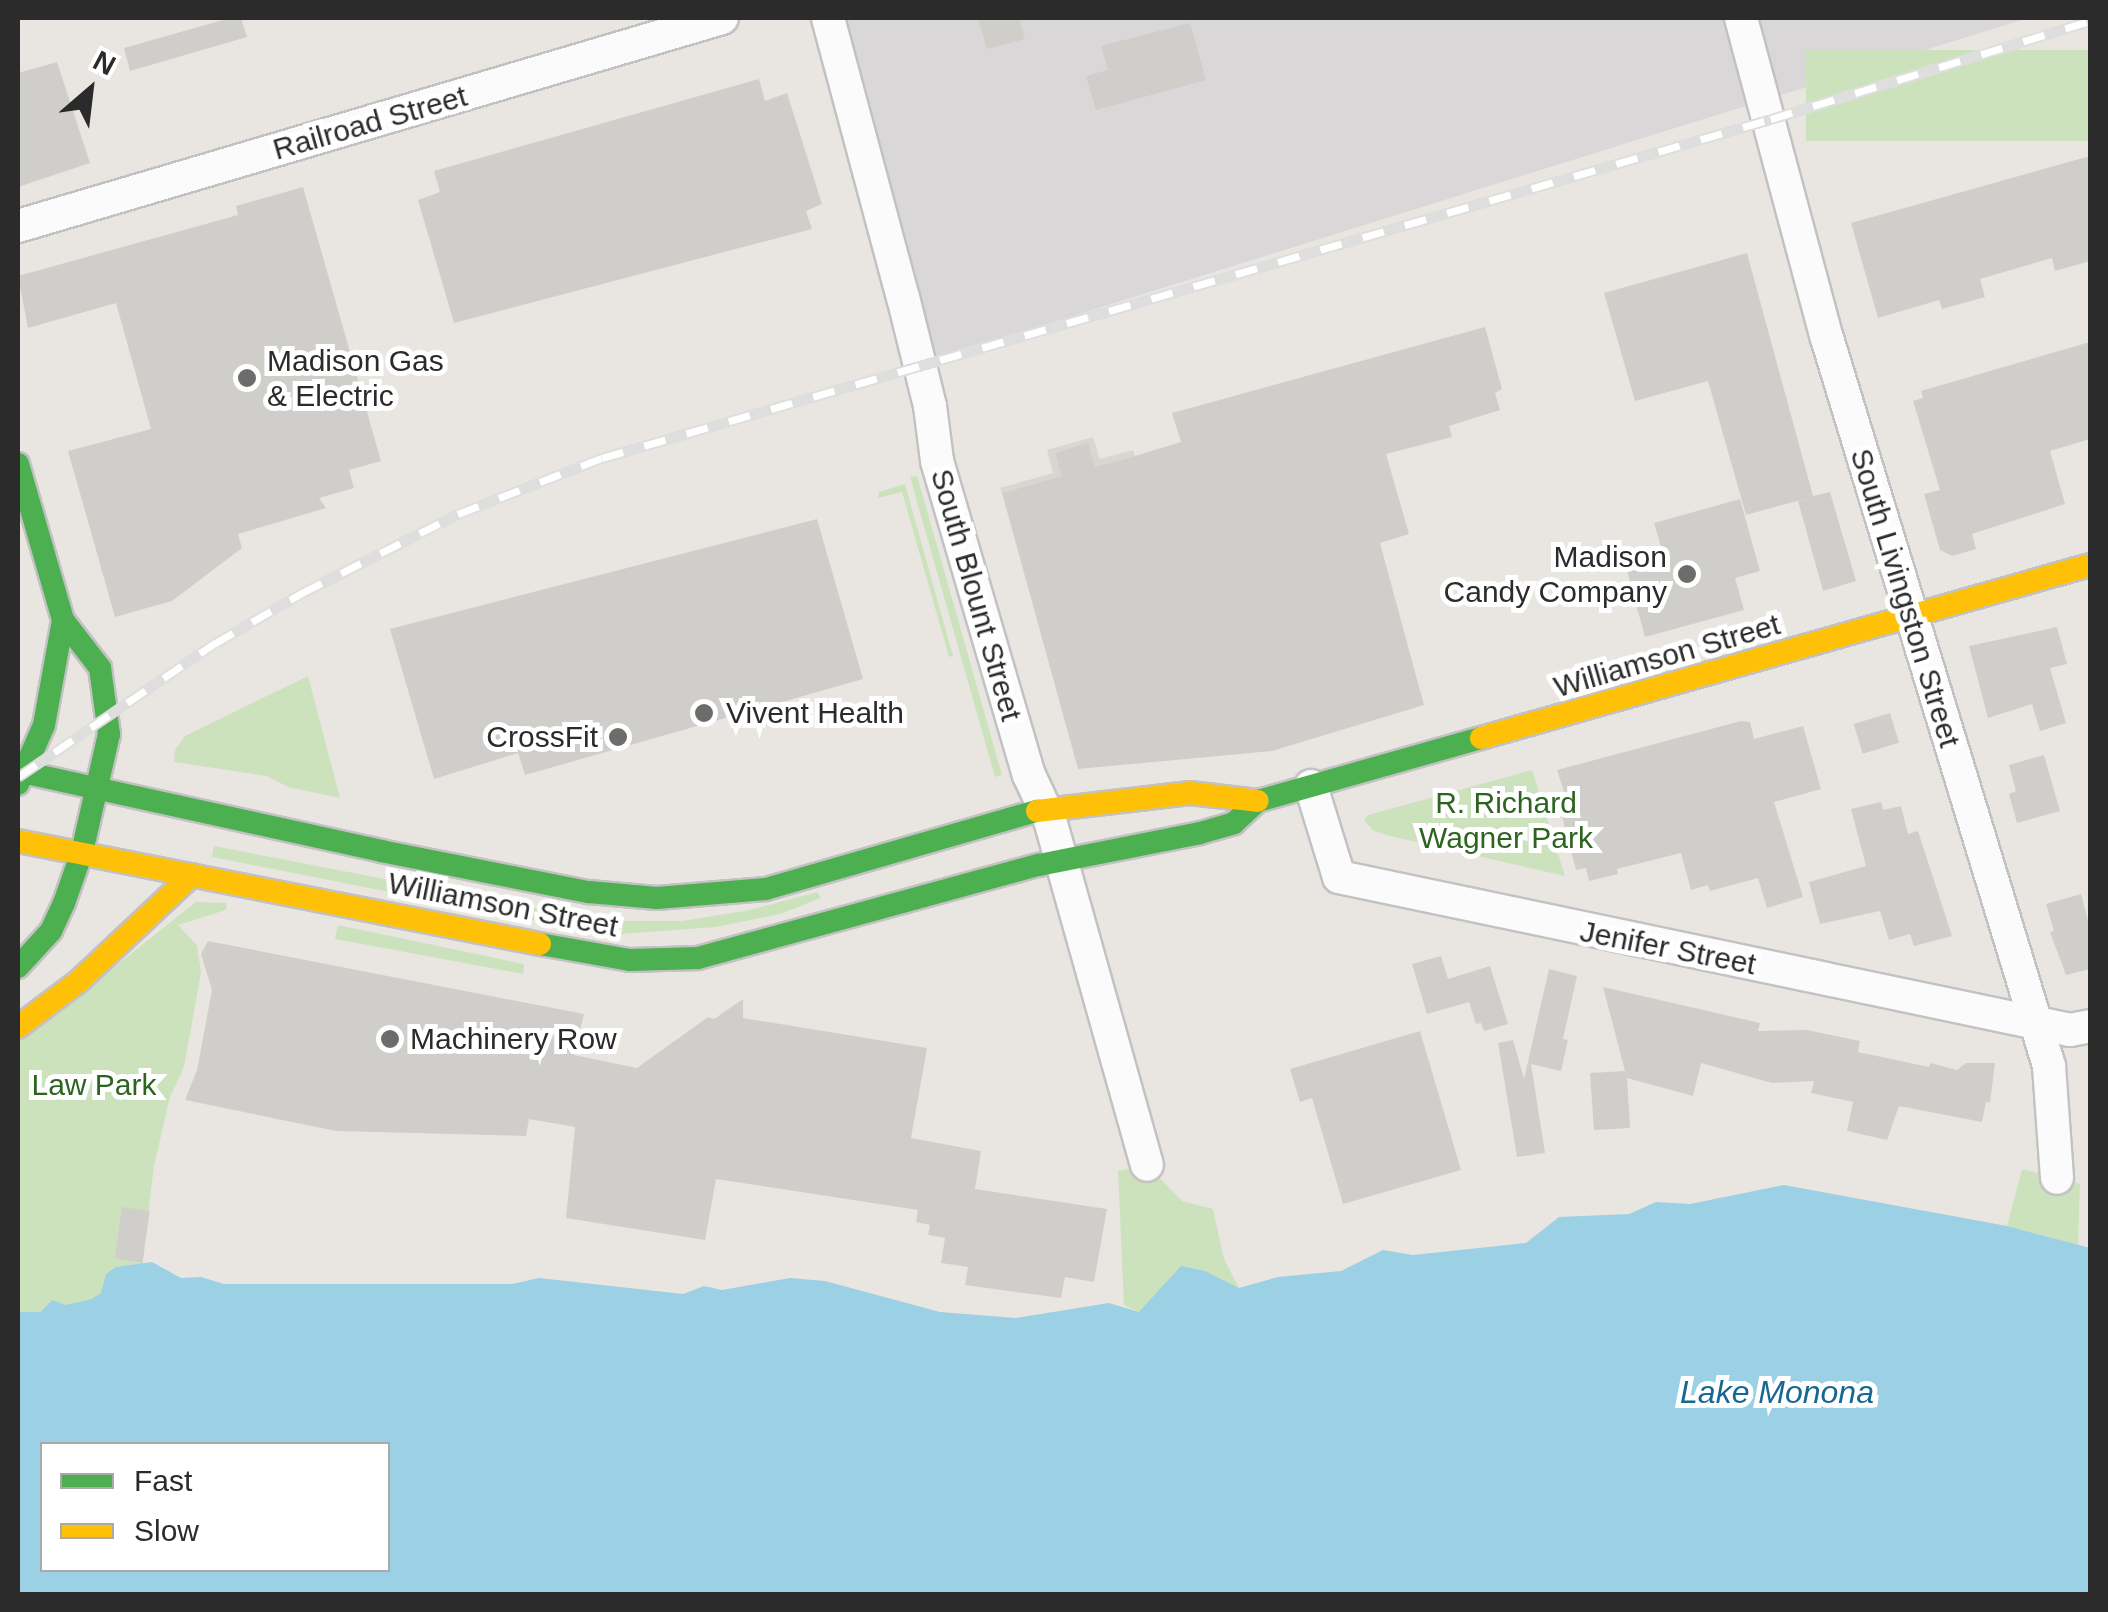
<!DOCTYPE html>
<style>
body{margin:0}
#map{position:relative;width:2108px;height:1612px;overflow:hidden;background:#e9e6e2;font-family:Arial,sans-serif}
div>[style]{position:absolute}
.industrial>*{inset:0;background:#dad7d9}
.green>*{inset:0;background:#cce2bd;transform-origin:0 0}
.plaza>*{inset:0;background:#d9d6d2}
.water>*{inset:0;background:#9bd0e5}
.building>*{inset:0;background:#d0cecb;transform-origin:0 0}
.roads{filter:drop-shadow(2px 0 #c3c2c2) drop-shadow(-2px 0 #c3c2c2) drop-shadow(0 2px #c3c2c2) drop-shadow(0 -2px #c3c2c2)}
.street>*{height:32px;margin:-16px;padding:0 16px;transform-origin:16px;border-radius:16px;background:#fcfbfb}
.fast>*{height:22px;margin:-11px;padding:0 11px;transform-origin:11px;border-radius:11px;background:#4caf50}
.slow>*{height:22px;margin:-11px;padding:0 11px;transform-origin:11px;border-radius:11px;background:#ffc107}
.rail>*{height:11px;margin-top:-5.5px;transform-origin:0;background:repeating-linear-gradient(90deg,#fff 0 22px,#dededf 0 44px);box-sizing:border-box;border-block:2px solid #dededf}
.dots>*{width:28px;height:28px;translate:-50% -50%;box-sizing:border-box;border:5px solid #fff;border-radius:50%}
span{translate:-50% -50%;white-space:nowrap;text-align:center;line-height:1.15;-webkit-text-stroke:10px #fff;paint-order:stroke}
.street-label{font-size:30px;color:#2b2b2b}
.poi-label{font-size:30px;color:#2b2b2b}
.left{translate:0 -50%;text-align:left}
.right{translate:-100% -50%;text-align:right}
.park-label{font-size:30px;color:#2d6420}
.water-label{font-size:32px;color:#176793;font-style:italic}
.frame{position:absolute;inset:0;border:20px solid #2b2b2b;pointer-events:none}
.legend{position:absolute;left:40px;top:1442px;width:350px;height:130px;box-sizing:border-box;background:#fff;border:2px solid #aaa;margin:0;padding:12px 18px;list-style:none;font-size:30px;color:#2b2b2b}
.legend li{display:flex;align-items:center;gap:20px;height:50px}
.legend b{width:50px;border:2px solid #aaa}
.north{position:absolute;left:40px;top:40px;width:100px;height:100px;-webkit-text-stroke:8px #fff;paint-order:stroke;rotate:28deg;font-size:28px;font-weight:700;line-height:40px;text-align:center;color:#2b2b2b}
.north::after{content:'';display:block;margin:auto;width:35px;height:45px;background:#2b2b2b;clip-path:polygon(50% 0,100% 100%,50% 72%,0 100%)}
</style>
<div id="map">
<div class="industrial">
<i style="clip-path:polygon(828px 18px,2028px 18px,919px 364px)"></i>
</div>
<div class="green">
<i style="left:2090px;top:50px;width:91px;height:284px;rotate:90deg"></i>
<i style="clip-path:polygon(917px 476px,959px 623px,1002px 775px,995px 777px,910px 477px)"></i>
<i style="clip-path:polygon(905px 484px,953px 656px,949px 657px,902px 492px,878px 498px,879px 492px)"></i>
<i style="clip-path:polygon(308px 676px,340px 798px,288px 787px,267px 776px,174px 762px,175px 750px,185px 736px)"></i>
<i style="clip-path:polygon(1532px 770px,1565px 876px,1390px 836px,1374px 831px,1364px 820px,1368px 815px)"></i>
<i style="clip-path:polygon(214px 846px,602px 921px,682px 921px,750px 910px,817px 892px,821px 898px,780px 914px,716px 927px,607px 935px,212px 857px)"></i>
<i style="clip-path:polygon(196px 902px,227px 903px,226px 910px,178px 925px,197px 945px,201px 973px,184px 1067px,170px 1097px,154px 1166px,142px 1267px,116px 1267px,101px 1293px,91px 1299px,41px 1312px,18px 1312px,18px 1043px)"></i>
<i style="clip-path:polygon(338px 925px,524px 964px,523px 974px,335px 939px)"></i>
<i style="clip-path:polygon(1147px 1165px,1182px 1201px,1213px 1209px,1224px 1259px,1239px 1288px,1205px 1271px,1139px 1312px,1124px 1305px,1118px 1171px)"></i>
<i style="clip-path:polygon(2022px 1169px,2080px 1184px,2078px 1246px,2007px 1226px)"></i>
</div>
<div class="plaza">
<i style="clip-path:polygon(1093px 437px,1100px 459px,1133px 450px,1135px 456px,1095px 467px,1087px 444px,1055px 453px,1061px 476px,1002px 493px,1000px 488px,1053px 473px,1047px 450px)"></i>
</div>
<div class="water">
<i style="clip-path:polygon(evenodd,1784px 1185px,2007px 1226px,2090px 1248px,2090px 1594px,18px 1594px,18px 1312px,41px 1312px,52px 1300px,66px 1305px,91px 1299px,101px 1293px,106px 1274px,116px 1267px,152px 1262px,181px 1278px,201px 1277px,224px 1284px,512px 1284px,539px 1278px,683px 1294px,704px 1286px,722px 1290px,790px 1278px,825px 1281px,940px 1312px,1016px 1318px,1109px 1303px,1139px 1312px,1181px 1266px,1205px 1271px,1239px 1288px,1278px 1277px,1341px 1271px,1383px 1250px,1413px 1255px,1526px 1243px,1559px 1217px,1629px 1214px,1656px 1202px,1690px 1204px,1784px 1185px,42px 1444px,388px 1444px,388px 1570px,42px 1570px,42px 1444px)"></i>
</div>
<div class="building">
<i style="clip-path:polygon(230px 18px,241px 18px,247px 37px,130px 71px,124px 48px)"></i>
<i style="clip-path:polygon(978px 18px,1019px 18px,1025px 39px,987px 49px)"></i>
<i style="clip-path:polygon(1190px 23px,1206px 80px,1096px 110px,1086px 76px,1108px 70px,1101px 46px)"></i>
<i style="clip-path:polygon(57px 62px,90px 163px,18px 187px,18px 73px)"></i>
<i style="clip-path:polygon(759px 79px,765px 101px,787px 93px,822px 204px,806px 211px,812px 229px,454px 323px,418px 200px,440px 192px,434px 171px)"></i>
<i style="clip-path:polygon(2090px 156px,2090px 261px,2055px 271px,2052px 258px,1980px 279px,1985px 297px,1942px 309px,1939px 300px,1878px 318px,1851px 223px)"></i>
<i style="clip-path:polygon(303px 187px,381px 461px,349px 470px,354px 488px,319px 498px,326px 508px,238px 534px,242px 548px,172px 601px,115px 617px,68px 451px,151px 429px,116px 303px,28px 328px,18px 276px,238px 215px,236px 206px)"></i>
<i style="clip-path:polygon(1747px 253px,1813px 496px,1830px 492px,1856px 581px,1823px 591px,1798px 501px,1811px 497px,1746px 515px,1708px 381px,1635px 401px,1604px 293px)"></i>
<i style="clip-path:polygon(1485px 327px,1502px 389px,1495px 393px,1500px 410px,1449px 426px,1452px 437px,1386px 454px,1409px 534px,1380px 543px,1424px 705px,1272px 751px,1078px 769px,1002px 493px,1061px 476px,1055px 453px,1088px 443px,1095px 467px,1135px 456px,1181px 442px,1172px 413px)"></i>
<i style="clip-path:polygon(2090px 342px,2090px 439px,2050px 451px,2065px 504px,1972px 534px,1976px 549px,1952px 556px,1940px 550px,1924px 494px,1940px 490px,1913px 401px,1923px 398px,1921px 391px)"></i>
<i style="clip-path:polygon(1740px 499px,1760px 571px,1735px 578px,1744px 610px,1645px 637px,1626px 567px,1664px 557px,1654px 523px)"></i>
<i style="clip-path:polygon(817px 519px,863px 679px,525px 775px,518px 753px,434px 779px,390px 629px)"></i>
<i style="clip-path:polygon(2057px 627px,2067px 664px,2050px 668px,2066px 723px,2040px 731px,2032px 704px,1988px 718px,1969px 646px)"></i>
<i style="left:1890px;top:713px;width:31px;height:38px;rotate:73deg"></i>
<i style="clip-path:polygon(1741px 721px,1750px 722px,1754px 739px,1803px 726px,1821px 789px,1774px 802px,1803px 897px,1767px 908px,1758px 878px,1710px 891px,1708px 885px,1691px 890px,1681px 853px,1617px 869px,1618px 874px,1589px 881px,1586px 868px,1576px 870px,1557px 797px,1565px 795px,1557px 770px)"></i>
<i style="clip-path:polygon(2044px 755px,2060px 811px,2017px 823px,2009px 794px,2016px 791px,2009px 765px)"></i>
<i style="clip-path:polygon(1881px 802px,1883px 810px,1901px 806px,1908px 834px,1918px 831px,1952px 936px,1914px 946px,1910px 934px,1889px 940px,1880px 911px,1820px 924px,1809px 882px,1866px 866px,1851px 809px)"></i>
<i style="clip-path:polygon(2081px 894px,2090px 929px,2090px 969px,2066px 975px,2050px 932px,2054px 931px,2046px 904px)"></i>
<i style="clip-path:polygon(208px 941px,584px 1014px,574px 1055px,637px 1068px,708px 1017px,714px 1019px,743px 999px,743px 1018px,927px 1048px,911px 1138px,981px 1151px,975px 1189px,1107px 1209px,1094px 1282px,1065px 1277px,1061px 1298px,965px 1285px,968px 1267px,941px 1263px,945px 1238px,928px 1235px,930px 1225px,916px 1222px,918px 1210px,716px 1179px,705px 1240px,566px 1218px,575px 1127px,529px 1119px,526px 1136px,336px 1131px,185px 1100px,197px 1070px,212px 990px,201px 954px)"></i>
<i style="clip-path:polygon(1441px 956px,1448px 979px,1490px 966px,1508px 1024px,1484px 1031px,1481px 1023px,1476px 1024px,1469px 1002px,1427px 1014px,1412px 964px)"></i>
<i style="clip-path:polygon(1549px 969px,1577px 976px,1563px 1039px,1568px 1040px,1561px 1071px,1531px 1064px,1545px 1153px,1517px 1157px,1498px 1043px,1513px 1040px,1524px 1079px)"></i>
<i style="clip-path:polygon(1603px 987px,1760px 1023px,1758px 1031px,1807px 1030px,1860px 1041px,1858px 1052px,1929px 1067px,1930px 1063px,1957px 1070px,1966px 1063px,1995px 1063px,1990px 1103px,1986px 1102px,1982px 1122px,1899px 1106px,1887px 1140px,1847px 1131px,1853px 1102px,1811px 1093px,1814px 1081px,1772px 1083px,1701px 1063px,1693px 1096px,1627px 1078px,1630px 1128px,1594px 1130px,1590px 1073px,1625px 1071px)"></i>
<i style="clip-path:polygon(1420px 1031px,1461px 1170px,1343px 1204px,1312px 1098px,1300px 1102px,1290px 1069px)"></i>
<i style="left:122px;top:1207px;width:28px;height:52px;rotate:8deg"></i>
</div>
<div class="roads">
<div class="street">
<i style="left:828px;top:18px;width:289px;rotate:75deg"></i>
<i style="left:903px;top:297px;width:112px;rotate:76.1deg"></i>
<i style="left:930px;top:406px;width:55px;rotate:82.7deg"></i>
<i style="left:937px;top:461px;width:327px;rotate:73.7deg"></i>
<i style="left:1029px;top:775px;width:50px;rotate:65deg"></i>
<i style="left:1050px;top:820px;width:358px;rotate:74.3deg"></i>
<i style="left:1741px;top:18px;width:331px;rotate:75deg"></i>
<i style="left:1827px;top:338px;width:761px;rotate:73.04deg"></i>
<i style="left:2049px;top:1066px;width:112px;rotate:85.9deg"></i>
<i style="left:18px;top:226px;width:734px;rotate:-16.46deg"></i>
<i style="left:1311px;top:786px;width:95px;rotate:72.9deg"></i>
<i style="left:1339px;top:877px;width:747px;rotate:11.82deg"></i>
<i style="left:2070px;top:1030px;width:20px;rotate:-11deg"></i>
</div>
<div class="fast">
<i style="left:18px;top:464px;width:162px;rotate:73.9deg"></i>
<i style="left:63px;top:620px;width:61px;rotate:52.4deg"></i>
<i style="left:100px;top:668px;width:67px;rotate:82.2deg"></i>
<i style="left:109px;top:734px;width:121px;rotate:102.9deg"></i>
<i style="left:82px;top:852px;width:54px;rotate:109.4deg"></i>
<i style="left:64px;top:903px;width:31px;rotate:115deg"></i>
<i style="left:51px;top:931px;width:49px;rotate:132.5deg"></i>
<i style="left:18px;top:771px;width:372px;rotate:12.4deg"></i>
<i style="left:381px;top:851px;width:212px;rotate:11.2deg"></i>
<i style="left:589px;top:892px;width:68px;rotate:5deg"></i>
<i style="left:657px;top:898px;width:109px;rotate:-4.7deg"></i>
<i style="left:766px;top:889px;width:282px;rotate:-16.1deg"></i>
<i style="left:18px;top:784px;width:64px;rotate:-66.2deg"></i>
<i style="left:44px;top:725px;width:107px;rotate:-79.7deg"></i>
<i style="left:540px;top:944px;width:91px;rotate:10.1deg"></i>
<i style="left:630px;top:960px;width:68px;rotate:-1.7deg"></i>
<i style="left:698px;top:958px;width:353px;rotate:-15.3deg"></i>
<i style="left:1039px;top:865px;width:164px;rotate:-11.2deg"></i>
<i style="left:1200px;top:833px;width:35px;rotate:-16deg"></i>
<i style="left:1234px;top:823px;width:33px;rotate:-43deg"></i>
<i style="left:1258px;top:801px;width:232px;rotate:-15.8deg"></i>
</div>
<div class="slow">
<i style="left:1481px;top:738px;width:633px;rotate:-15.86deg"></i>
<i style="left:1037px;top:811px;width:154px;rotate:-6.7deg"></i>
<i style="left:1190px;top:793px;width:68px;rotate:6.7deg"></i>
<i style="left:18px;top:841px;width:532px;rotate:11.16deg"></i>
<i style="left:18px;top:1027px;width:76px;rotate:-37deg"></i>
<i style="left:79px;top:981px;width:155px;rotate:-43.2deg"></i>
</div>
</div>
<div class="rail">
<i style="left:18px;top:777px;width:237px;rotate:-34.2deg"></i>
<i style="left:214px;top:644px;width:102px;rotate:-30.1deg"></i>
<i style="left:302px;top:593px;width:175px;rotate:-26.9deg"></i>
<i style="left:458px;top:514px;width:155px;rotate:-21.3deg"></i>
<i style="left:602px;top:458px;width:1217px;rotate:-16.17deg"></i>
<i style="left:1771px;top:119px;width:334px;rotate:-17.1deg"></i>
</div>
<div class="dots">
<i style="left:247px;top:378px;background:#6e6c6b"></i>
<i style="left:1687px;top:574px;background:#6e6c6b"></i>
<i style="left:704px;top:713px;background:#6e6c6b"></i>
<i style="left:618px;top:737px;background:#6e6c6b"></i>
<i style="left:390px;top:1039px;background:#6e6c6b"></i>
</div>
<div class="street-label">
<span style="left:370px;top:123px;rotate:-16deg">Railroad Street</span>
<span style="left:976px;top:595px;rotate:74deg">South Blount Street</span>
<span style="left:1905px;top:598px;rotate:73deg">South Livingston Street</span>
<span style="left:1667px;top:656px;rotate:-16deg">Williamson Street</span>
<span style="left:503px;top:905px;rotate:11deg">Williamson Street</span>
<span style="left:1668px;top:948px;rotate:11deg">Jenifer Street</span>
</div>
<div class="poi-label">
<span class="left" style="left:267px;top:378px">Madison Gas<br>&amp; Electric</span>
<span class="right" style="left:1667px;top:574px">Madison<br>Candy Company</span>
<span class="left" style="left:726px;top:713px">Vivent Health</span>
<span class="right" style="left:598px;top:737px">CrossFit</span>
<span class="left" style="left:410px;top:1039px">Machinery Row</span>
</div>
<div class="park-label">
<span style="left:1506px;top:820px">R. Richard<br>Wagner Park</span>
<span style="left:94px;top:1085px">Law Park</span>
</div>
<div class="water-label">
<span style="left:1777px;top:1392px">Lake Monona</span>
</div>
<div class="frame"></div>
<ul class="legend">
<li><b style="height:12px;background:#4caf50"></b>Fast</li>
<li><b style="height:12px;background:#ffc107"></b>Slow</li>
</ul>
<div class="north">N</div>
</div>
